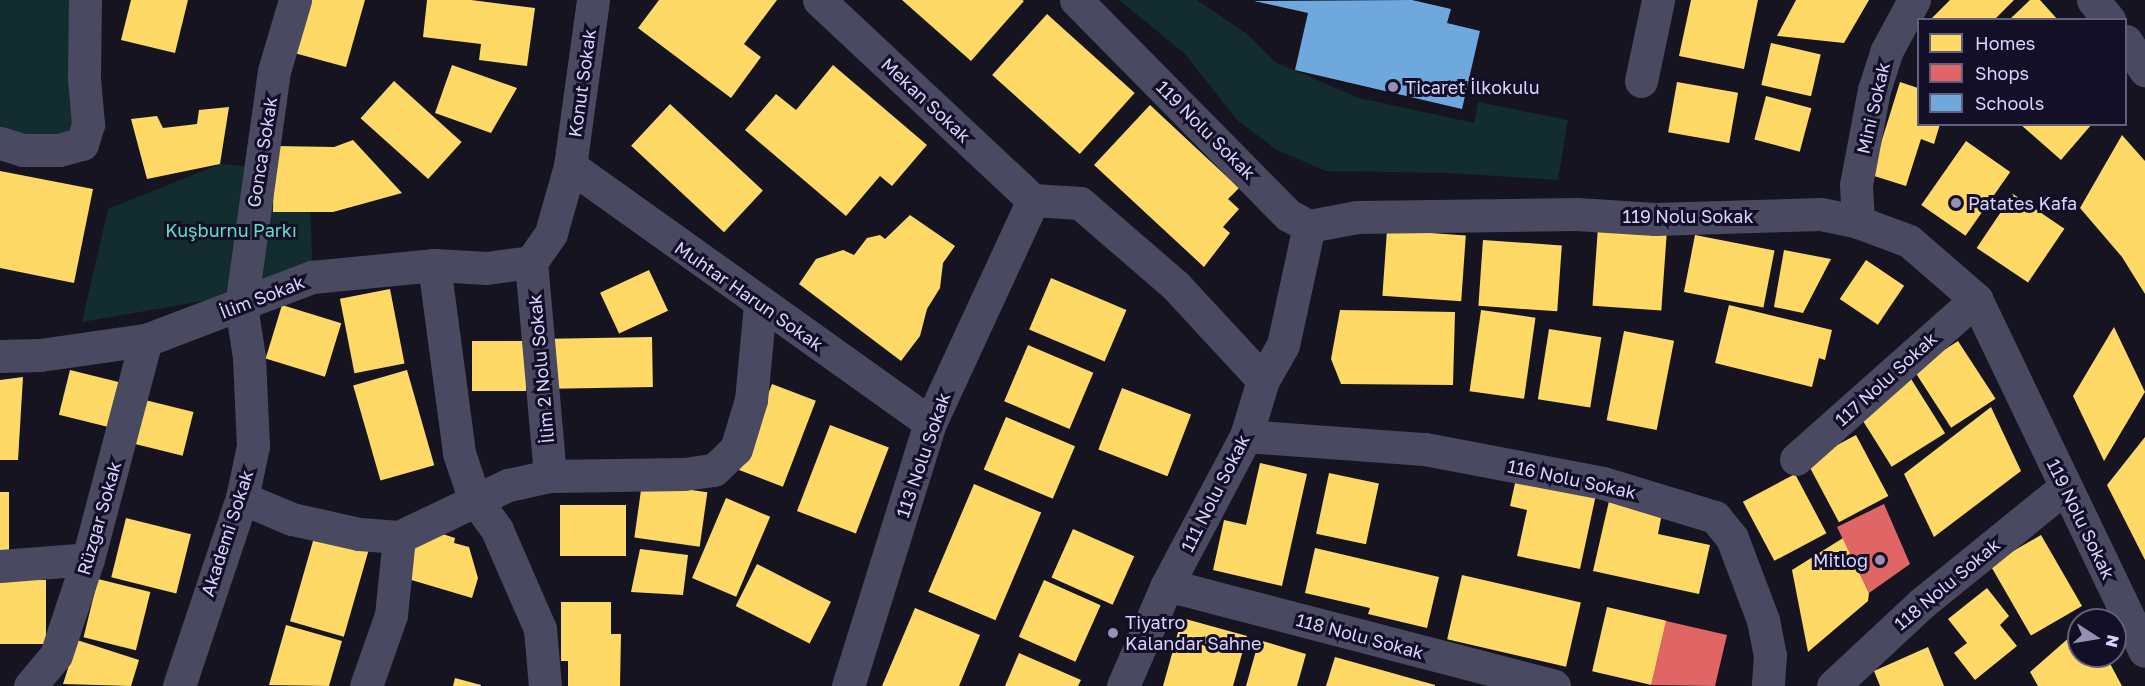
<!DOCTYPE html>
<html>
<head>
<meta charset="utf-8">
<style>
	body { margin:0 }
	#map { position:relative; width:2145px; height:686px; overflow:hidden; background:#161421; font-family:"Golos Text",sans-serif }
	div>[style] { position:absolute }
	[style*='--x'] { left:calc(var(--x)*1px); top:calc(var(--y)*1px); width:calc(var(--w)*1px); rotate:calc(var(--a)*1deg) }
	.green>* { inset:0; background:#132c2d }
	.homes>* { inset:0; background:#ffd966; transform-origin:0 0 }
	.shops>* { inset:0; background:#e06666 }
	.schools>* { inset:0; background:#6fa8dc }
	.minor>* { height:33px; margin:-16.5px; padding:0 16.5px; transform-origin:16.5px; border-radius:16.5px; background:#4a4962 }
	.dots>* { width:16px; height:16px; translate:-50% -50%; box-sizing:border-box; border:3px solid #130f26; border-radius:50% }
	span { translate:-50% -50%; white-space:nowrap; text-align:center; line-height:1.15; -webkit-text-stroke:6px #130f26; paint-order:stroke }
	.street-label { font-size:18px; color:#d9d4ff }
	.poi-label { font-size:18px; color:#d9d4ff }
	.left { translate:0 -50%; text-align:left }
	.right { translate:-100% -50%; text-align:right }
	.park-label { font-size:18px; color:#5fe0c0 }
	.legend { position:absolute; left:1917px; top:18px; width:210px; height:108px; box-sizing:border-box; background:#130f26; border:2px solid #625e7d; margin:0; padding:8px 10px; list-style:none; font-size:18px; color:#d9d4ff }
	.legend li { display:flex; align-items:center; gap:12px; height:30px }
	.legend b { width:30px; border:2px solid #625e7d }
	.north { position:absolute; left:2067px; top:608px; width:60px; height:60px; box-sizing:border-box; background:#130f26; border:2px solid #625e7d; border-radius:50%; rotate:102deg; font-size:16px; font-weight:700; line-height:24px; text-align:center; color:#d9d4ff }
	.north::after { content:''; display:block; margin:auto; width:21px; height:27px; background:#9591b1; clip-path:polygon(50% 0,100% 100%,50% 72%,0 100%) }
</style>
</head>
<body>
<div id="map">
	<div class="green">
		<i style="clip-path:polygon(0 0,79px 0,73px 23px,107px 128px,81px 159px,0 154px)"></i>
		<i style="clip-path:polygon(1119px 0,1197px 0,1247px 34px,1275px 62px,1359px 98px,1474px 123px,1478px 102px,1568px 120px,1558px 180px,1450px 173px,1326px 171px,1277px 150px,1237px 120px,1185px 54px)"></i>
		<i style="clip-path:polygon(220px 164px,309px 171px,313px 282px,82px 322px,108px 209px)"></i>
	</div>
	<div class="homes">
		<i style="clip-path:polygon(131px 0,188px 0,175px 53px,121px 40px)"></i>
		<i style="clip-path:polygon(297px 0,365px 0,346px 67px,283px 50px)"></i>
		<i style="clip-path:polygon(427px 0,471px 0,535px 8px,527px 66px,479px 60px,481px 44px,423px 37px)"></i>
		<i style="clip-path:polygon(659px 0,777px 0,744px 44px,761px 57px,731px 98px,638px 28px)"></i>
		<i style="clip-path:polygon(902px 0,1022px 0,1024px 1px,971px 61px)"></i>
		<i style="clip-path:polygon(1691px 0,1758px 0,1744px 69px,1679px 56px)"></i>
		<i style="clip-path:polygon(1796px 0,1869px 0,1844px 43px,1777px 36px)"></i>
		<i style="clip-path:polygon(1950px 0,2014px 0,1994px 20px,1930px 20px)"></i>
		<i style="clip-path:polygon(2030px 0,2040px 0,2058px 20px,2009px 20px)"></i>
		<i style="left:1047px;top:14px;width:118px;height:82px;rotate:42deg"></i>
		<i style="left:1771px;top:43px;width:51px;height:43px;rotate:13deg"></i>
		<i style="clip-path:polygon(452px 65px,517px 88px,491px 133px,435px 113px)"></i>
		<i style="clip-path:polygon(833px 65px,927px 145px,892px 186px,880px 176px,846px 216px,745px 130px,776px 94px,796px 110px)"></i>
		<i style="left:394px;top:81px;width:91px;height:50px;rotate:42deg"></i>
		<i style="left:1677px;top:82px;width:62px;height:51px;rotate:10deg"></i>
		<i style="clip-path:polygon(1900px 82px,1918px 88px,1918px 124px,1940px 124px,1934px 144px,1921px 139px,1906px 186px,1871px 175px)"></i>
		<i style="left:1766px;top:96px;width:47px;height:45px;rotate:15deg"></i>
		<i style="left:670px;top:104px;width:127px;height:57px;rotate:43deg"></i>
		<i style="clip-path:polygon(1150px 105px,1239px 188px,1228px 199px,1239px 209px,1223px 227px,1230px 233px,1204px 267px,1094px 165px)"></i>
		<i style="clip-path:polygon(229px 107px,220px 164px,147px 179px,131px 119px,157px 116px,163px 128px,197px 124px,199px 110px)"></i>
		<i style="clip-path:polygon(2020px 124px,2092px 124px,2061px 160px)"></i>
		<i style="clip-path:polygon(2122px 135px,2145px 161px,2145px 294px,2122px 257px,2080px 208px)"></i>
		<i style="clip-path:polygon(353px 140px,402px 193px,333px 212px,273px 212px,274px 146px,334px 147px)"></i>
		<i style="left:1966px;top:141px;width:54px;height:78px;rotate:35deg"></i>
		<i style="clip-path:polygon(0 171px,93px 189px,74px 283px,0 268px)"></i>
		<i style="left:2013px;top:194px;width:62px;height:65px;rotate:34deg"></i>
		<i style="clip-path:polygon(910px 215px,955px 246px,943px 263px,940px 288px,927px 309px,920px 336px,901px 361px,799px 284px,816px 259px,843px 250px,854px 255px,867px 238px,880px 235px,885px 239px)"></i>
		<i style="left:1598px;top:227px;width:69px;height:79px;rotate:4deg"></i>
		<i style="left:1387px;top:230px;width:79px;height:66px;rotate:4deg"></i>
		<i style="left:1695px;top:235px;width:81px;height:58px;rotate:11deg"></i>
		<i style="left:1483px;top:240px;width:79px;height:66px;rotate:4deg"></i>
		<i style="clip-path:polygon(1784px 250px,1831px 259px,1803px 313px,1774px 307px)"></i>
		<i style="left:1866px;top:260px;width:46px;height:47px;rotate:34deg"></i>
		<i style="left:649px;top:270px;width:45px;height:54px;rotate:65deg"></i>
		<i style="left:1051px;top:278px;width:82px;height:56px;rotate:23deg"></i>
		<i style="left:390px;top:289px;width:76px;height:51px;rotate:79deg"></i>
		<i style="left:282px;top:305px;width:62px;height:56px;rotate:17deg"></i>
		<i style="clip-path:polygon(1729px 305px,1832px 330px,1825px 360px,1819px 358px,1812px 387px,1715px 363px)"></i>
		<i style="clip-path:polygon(1340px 310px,1455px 312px,1453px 385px,1341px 384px,1331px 359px)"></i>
		<i style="left:1481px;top:310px;width:55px;height:82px;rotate:8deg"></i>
		<i style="clip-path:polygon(2114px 327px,2145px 392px,2104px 461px,2073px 396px)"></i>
		<i style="left:1549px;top:329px;width:53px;height:71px;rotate:9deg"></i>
		<i style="left:1624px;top:331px;width:51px;height:91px;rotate:11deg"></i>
		<i style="left:652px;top:337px;width:50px;height:100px;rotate:89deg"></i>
		<i style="left:472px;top:341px;width:54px;height:50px"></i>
		<i style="left:1958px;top:341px;width:69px;height:53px;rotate:57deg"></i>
		<i style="left:1028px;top:345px;width:71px;height:61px;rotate:23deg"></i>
		<i style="left:70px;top:370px;width:50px;height:46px;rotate:14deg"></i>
		<i style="left:407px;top:370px;width:99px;height:56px;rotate:74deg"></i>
		<i style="left:1908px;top:374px;width:70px;height:63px;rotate:58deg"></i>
		<i style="clip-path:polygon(23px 377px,18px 460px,0 460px,0 380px)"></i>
		<i style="left:772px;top:384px;width:47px;height:92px;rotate:21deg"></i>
		<i style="left:1122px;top:388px;width:74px;height:66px;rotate:21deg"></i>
		<i style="left:145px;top:400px;width:50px;height:45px;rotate:14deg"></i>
		<i style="clip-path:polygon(1991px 407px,2021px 471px,1934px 537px,1904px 474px)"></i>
		<i style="left:1006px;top:417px;width:75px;height:57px;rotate:23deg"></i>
		<i style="left:830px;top:425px;width:63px;height:92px;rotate:21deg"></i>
		<i style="left:1856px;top:435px;width:69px;height:56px;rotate:62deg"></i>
		<i style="clip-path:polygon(2145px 437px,2145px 560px,2107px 485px)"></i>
		<i style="clip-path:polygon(1260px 463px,1307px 474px,1282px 586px,1213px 570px,1224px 520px,1246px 525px)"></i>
		<i style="left:1329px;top:473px;width:51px;height:62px;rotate:12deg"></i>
		<i style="clip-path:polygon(1517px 474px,1597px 490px,1580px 569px,1517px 556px,1527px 510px,1510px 506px)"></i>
		<i style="left:1795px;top:474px;width:67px;height:59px;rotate:62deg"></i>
		<i style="left:642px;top:483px;width:66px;height:55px;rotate:8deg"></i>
		<i style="left:974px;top:484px;width:73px;height:117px;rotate:23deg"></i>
		<i style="left:0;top:492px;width:9px;height:60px"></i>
		<i style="left:726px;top:498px;width:48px;height:87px;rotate:23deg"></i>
		<i style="clip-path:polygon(1609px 501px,1662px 513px,1658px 534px,1710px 545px,1699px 594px,1593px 571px)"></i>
		<i style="left:560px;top:505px;width:66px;height:51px"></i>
		<i style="left:126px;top:518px;width:67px;height:61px;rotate:14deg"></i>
		<i style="left:317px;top:527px;width:56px;height:98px;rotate:16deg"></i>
		<i style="left:1073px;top:529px;width:67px;height:53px;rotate:24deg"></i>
		<i style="clip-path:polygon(433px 531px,455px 538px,454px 543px,469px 547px,478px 578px,472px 598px,398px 576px,411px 532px)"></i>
		<i style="left:2041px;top:535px;width:82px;height:59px;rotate:60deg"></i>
		<i style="clip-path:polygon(1843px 538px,1869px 593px,1868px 601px,1808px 652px,1792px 570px)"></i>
		<i style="clip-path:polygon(1315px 548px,1439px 577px,1427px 628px,1368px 614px,1370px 608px,1305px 593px)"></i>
		<i style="clip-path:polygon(640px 549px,688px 555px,683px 595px,631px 592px)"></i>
		<i style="left:757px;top:564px;width:83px;height:47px;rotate:27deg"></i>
		<i style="left:1462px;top:575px;width:122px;height:66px;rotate:13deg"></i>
		<i style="left:98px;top:579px;width:54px;height:60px;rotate:14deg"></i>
		<i style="left:46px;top:580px;width:64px;height:46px;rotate:90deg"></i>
		<i style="left:1044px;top:580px;width:62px;height:62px;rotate:24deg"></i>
		<i style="clip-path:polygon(1987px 588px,2009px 616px,2000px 625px,2017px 646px,1975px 680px,1954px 653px,1967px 643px,1948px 619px)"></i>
		<i style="clip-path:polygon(561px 602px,611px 602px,611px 634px,621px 634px,620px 686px,568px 686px,568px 661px,561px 661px)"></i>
		<i style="left:1607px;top:607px;width:61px;height:66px;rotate:13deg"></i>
		<i style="clip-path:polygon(915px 608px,980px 635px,959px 686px,882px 686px)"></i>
		<i style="clip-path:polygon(1182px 618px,1247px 636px,1233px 686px,1163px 686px)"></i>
		<i style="clip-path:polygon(286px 625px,342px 641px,329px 686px,269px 685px)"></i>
		<i style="clip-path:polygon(2079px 629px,2079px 656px,2106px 656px,2122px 686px,2038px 686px,2030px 672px)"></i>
		<i style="clip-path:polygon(77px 640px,139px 660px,131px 686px,63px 684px)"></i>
		<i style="clip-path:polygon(1259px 640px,1306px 654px,1297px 686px,1246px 686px)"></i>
		<i style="clip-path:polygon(1928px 647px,1944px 686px,1880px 686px,1874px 671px)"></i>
		<i style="clip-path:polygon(1019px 653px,1081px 680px,1078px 686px,1005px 686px)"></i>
		<i style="clip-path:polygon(1335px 657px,1435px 685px,1435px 686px,1326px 686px)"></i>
		<i style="clip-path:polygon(455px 678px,481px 685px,481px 686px,453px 686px)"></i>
	</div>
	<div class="shops">
		<i style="clip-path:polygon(1884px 504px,1910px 564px,1869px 593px,1837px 527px)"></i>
		<i style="clip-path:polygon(1666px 621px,1727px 635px,1715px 686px,1651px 685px)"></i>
	</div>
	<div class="schools">
		<i style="clip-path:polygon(1412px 0,1451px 9px,1447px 23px,1480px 31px,1462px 109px,1295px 70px,1308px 13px,1254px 1px)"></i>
	</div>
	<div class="minor">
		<i style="--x:819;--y:0;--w:293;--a:43.1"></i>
		<i style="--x:1076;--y:0;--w:302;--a:45.4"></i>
		<i style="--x:1288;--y:215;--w:24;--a:28"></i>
		<i style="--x:1309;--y:226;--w:49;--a:-10.6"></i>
		<i style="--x:1357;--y:217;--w:220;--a:-0.8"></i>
		<i style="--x:1577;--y:214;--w:78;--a:3.7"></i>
		<i style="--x:1655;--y:219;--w:166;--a:-1.7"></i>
		<i style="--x:1821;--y:214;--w:38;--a:12"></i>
		<i style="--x:1858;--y:222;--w:54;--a:20.4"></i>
		<i style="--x:1909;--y:241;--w:89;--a:40.9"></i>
		<i style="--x:1976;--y:299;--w:390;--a:64.4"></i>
		<i style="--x:2093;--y:0;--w:26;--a:51"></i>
		<i style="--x:2126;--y:41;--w:35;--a:57"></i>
		<i style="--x:1641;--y:81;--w:83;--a:-78.1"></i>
		<i style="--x:0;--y:143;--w:24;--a:17"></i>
		<i style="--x:23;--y:150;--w:36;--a:0"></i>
		<i style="--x:59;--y:150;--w:24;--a:-15"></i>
		<i style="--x:82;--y:144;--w:21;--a:-73"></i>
		<i style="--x:88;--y:124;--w:46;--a:-95"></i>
		<i style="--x:84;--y:78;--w:78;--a:-89.3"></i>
		<i style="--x:570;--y:166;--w:442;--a:35.5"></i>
		<i style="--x:1033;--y:200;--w:47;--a:3.7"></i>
		<i style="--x:1080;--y:203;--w:127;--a:40.8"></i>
		<i style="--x:1176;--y:286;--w:128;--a:47.2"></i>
		<i style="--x:1858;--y:222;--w:37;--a:-93"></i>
		<i style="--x:1856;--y:185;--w:97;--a:-79.3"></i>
		<i style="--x:1874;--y:90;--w:40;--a:-72"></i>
		<i style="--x:1886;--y:52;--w:59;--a:-61.7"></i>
		<i style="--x:531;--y:262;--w:215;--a:84.9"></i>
		<i style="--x:434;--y:265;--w:190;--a:82.4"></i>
		<i style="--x:459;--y:453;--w:47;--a:71.6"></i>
		<i style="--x:474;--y:498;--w:39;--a:54"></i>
		<i style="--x:497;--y:530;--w:108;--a:66.5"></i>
		<i style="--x:540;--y:629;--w:57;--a:85"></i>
		<i style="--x:0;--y:356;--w:40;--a:-1.4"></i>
		<i style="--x:40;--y:355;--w:107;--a:-8.1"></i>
		<i style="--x:146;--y:340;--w:178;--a:-20.8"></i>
		<i style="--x:312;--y:277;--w:123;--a:-5.6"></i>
		<i style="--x:434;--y:265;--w:52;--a:3.3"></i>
		<i style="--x:486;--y:268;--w:45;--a:-7.6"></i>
		<i style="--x:531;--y:262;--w:35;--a:-55"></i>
		<i style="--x:551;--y:233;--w:70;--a:-74.2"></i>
		<i style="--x:570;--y:166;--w:168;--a:-82.1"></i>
		<i style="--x:1246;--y:436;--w:179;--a:4.2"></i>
		<i style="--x:1425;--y:449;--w:181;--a:10.8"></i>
		<i style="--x:1603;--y:483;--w:117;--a:16.9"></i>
		<i style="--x:1715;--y:517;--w:27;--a:51"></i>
		<i style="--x:1732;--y:538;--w:88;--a:69.3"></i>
		<i style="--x:1763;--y:620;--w:36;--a:79"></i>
		<i style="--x:1770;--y:655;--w:31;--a:94"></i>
		<i style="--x:1796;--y:459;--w:241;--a:-41.6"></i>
		<i style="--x:242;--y:498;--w:54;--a:22.8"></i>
		<i style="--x:292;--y:519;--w:69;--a:12.6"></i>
		<i style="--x:359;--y:534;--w:40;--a:4.3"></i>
		<i style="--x:0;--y:566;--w:88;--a:-4.5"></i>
		<i style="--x:1167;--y:585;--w:400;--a:14.6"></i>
		<i style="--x:30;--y:686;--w:40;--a:-50"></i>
		<i style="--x:56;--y:655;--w:101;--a:-71.6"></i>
		<i style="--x:88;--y:559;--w:227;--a:-75.2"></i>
		<i style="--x:179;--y:686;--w:198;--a:-71.5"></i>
		<i style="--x:242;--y:498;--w:53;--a:-78.1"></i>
		<i style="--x:253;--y:446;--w:89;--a:-92.6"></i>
		<i style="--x:249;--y:357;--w:52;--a:-98.9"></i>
		<i style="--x:241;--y:306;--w:237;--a:-82"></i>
		<i style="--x:274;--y:71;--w:74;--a:-73.5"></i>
		<i style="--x:366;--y:686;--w:75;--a:-70.6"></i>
		<i style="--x:391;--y:615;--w:78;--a:-84.1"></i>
		<i style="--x:399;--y:537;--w:121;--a:-25.5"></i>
		<i style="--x:508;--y:485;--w:43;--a:-12.1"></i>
		<i style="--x:550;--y:476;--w:134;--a:-0.9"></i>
		<i style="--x:684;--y:474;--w:30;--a:-8"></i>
		<i style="--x:714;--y:470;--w:30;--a:-44"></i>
		<i style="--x:736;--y:449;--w:51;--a:-73"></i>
		<i style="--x:751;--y:400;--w:95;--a:-84.6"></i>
		<i style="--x:848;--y:686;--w:275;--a:-72.7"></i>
		<i style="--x:930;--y:423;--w:246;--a:-65.2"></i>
		<i style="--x:1123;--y:686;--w:110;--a:-66.5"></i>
		<i style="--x:1167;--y:585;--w:169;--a:-62.1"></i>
		<i style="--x:1246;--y:436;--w:59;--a:-73.1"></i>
		<i style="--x:1263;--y:380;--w:40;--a:-60.3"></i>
		<i style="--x:1283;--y:345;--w:122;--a:-77.7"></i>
		<i style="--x:1833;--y:686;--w:122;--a:-43"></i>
		<i style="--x:1922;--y:603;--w:184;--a:-39"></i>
	</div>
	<div class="dots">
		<i style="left:1393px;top:87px;background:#9591b1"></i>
		<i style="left:1956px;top:203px;background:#9591b1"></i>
		<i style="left:1880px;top:560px;background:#9591b1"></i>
		<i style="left:1113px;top:633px;background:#9591b1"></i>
	</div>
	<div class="street-label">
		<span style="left:582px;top:83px;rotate:-82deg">Konut Sokak</span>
		<span style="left:926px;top:100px;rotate:43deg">Mekan Sokak</span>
		<span style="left:1873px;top:108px;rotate:-77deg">Mini Sokak</span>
		<span style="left:1206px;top:130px;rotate:45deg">119 Nolu Sokak</span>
		<span style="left:262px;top:152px;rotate:-81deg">Gonca Sokak</span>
		<span style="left:1688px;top:216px">119 Nolu Sokak</span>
		<span style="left:749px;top:296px;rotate:35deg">Muhtar Harun Sokak</span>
		<span style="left:262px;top:297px;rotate:-21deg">İlim Sokak</span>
		<span style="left:541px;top:369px;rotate:-95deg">İlim 2 Nolu Sokak</span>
		<span style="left:1886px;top:379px;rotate:-42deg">117 Nolu Sokak</span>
		<span style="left:923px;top:455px;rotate:-71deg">113 Nolu Sokak</span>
		<span style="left:1572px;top:479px;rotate:12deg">116 Nolu Sokak</span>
		<span style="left:1215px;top:493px;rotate:-63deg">111 Nolu Sokak</span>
		<span style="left:99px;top:518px;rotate:-74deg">Rüzgar Sokak</span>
		<span style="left:2081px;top:519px;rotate:64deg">119 Nolu Sokak</span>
		<span style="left:227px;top:533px;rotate:-72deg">Akademi Sokak</span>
		<span style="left:1947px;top:584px;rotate:-40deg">118 Nolu Sokak</span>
		<span style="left:1360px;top:636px;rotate:15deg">118 Nolu Sokak</span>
	</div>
	<div class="poi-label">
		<span class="left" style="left:1405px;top:87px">Ticaret İlkokulu</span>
		<span class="left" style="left:1968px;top:203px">Patates Kafa</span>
		<span class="right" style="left:1868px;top:560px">Mitlog</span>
		<span class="left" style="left:1125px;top:633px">Tiyatro<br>Kalandar Sahne</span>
	</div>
	<div class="park-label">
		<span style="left:231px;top:230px">Kuşburnu Parkı</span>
	</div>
	<ul class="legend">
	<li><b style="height:16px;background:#ffd966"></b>Homes</li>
	<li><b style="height:16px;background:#e06666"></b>Shops</li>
	<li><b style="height:16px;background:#6fa8dc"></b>Schools</li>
	</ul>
	<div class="north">N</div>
</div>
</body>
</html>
